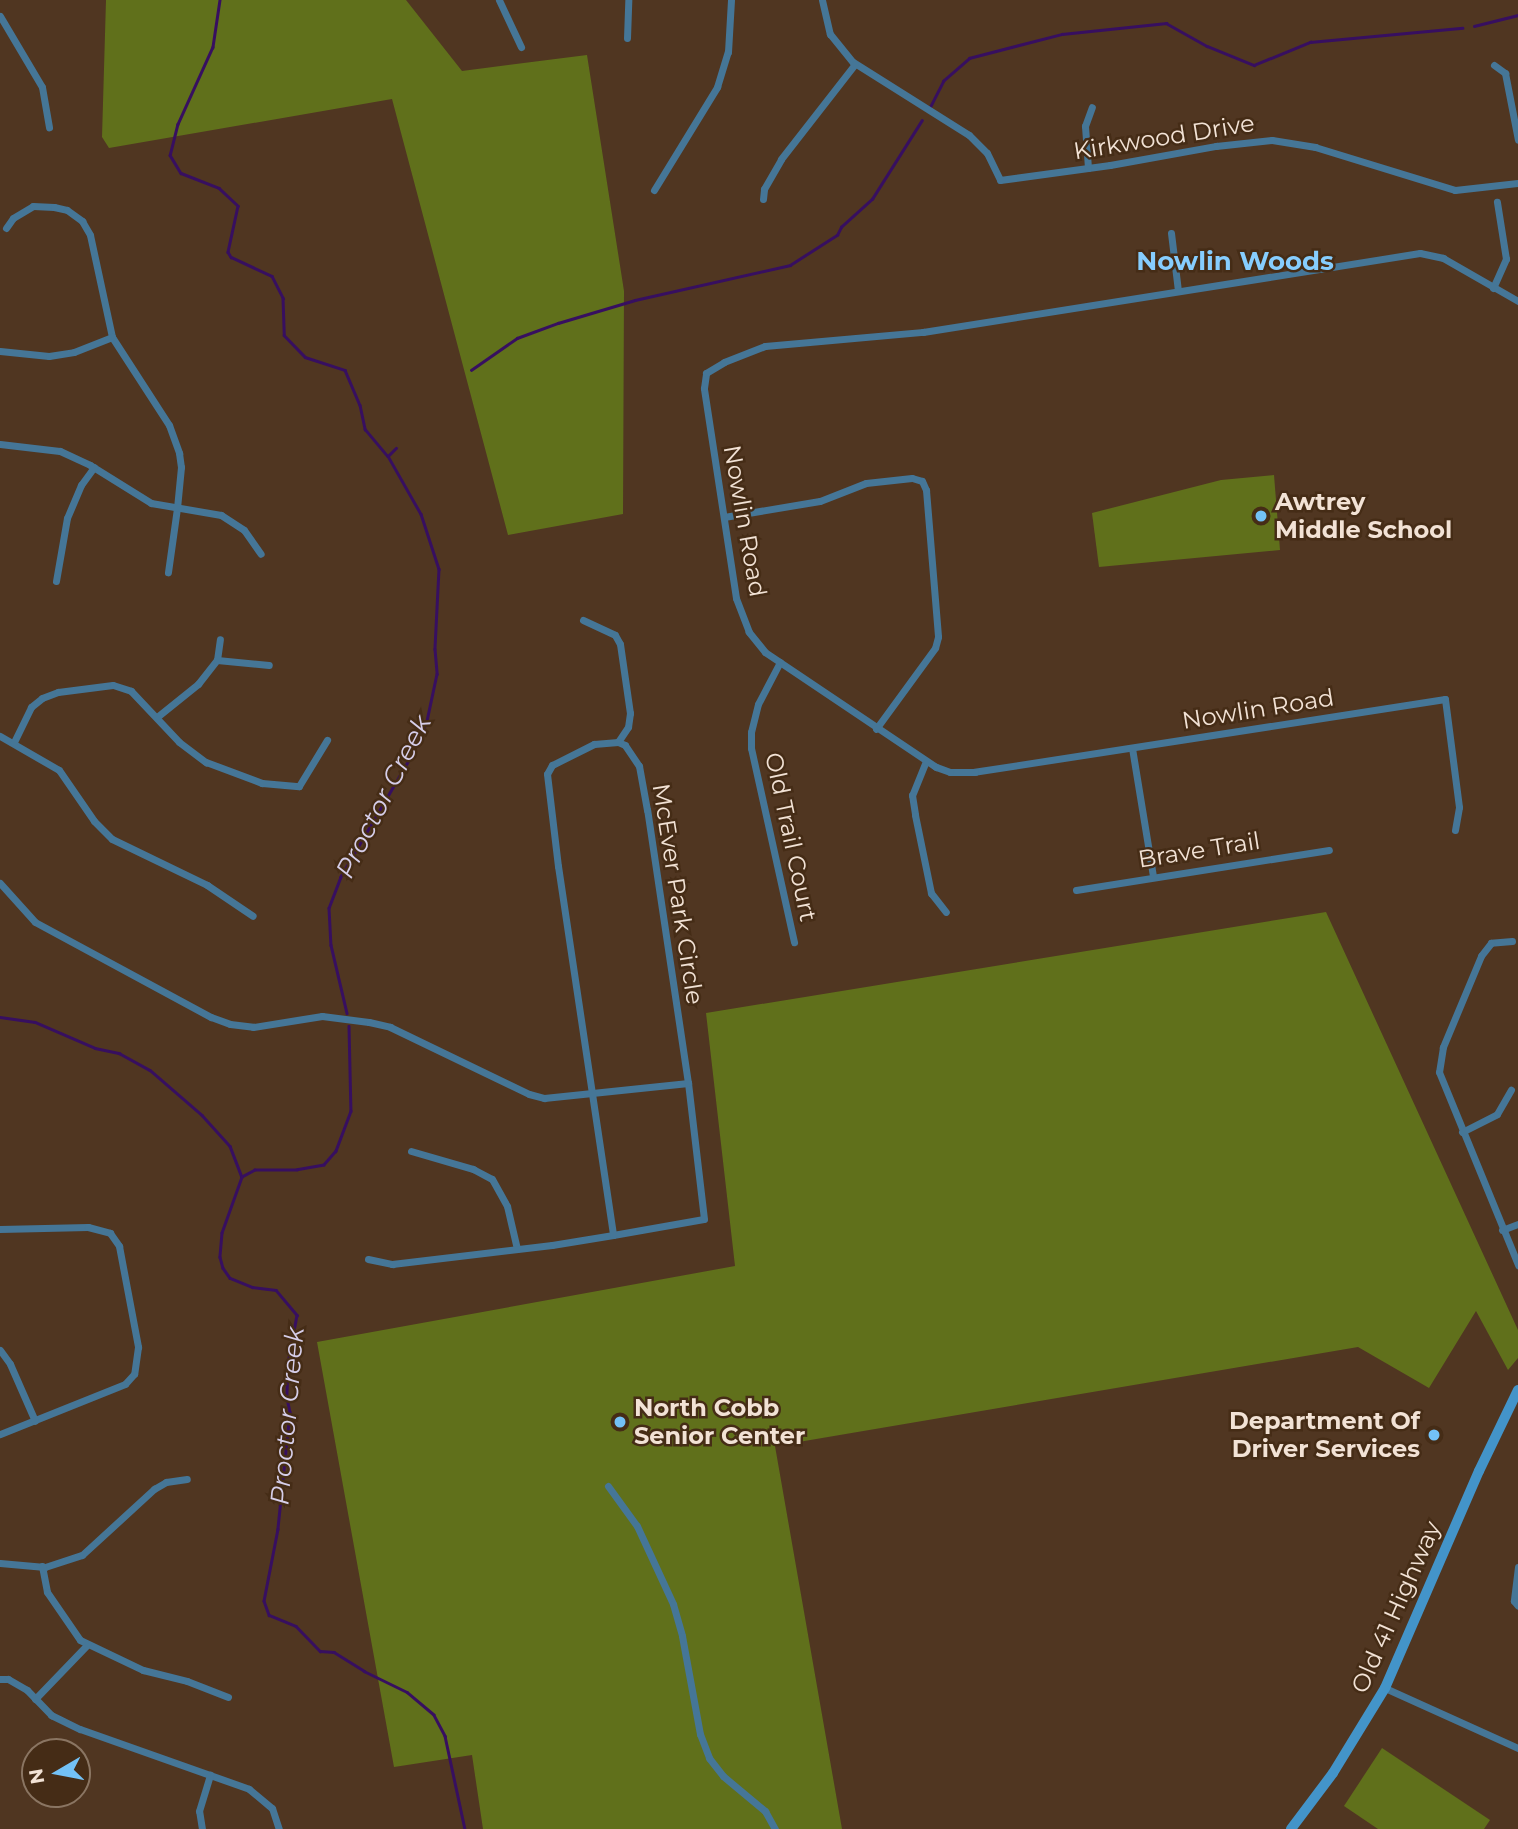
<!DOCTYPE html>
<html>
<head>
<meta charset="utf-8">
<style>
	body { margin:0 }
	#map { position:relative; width:1518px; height:1829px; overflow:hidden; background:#503621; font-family:Montserrat,sans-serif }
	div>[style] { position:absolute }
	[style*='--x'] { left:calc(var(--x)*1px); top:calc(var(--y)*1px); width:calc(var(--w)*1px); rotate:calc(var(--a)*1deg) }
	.green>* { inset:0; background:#60701b }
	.stream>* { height:2.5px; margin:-1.25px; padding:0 1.25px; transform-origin:1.25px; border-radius:1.25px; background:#370f60 }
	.street>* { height:7px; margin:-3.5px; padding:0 3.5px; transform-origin:3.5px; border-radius:3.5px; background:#457697 }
	.secondary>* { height:10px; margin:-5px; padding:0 5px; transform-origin:5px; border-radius:5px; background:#4394c9 }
	.dots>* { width:19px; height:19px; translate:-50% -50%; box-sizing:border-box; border:4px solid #452c16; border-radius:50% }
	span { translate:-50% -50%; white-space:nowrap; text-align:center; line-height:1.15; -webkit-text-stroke:5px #452c16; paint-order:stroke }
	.street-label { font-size:24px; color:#f2e2d5 }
	.poi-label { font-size:24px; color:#f2e2d5; font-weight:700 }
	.left { translate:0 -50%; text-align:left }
	.right { translate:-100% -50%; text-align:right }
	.neighbourhood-label { font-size:26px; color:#86cdfe; font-weight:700 }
	.water-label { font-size:26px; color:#d6cee9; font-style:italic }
	.north { position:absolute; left:21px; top:1738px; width:70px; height:70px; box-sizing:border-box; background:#452c16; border:2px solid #8a7562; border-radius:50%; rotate:260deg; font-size:19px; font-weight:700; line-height:28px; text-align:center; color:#f2e2d5 }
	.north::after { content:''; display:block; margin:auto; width:24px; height:32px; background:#73c1f6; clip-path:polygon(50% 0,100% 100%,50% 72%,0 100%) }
</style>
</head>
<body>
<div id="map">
	<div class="green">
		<i style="clip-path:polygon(106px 0,406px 0,462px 71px,587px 55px,624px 291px,623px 514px,508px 535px,392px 99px,109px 148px,102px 137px)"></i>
		<i style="clip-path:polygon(1274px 475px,1280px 550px,1099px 567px,1092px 513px,1221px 480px)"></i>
		<i style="clip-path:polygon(1326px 912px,1518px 1330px,1518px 1358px,1508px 1370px,1476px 1311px,1429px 1388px,1358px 1347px,775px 1446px,842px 1829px,483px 1829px,472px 1755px,394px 1767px,317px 1342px,735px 1266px,706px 1013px)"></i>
		<i style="clip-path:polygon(1382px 1748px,1490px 1820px,1484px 1829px,1378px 1829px,1344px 1806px)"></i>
	</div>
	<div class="stream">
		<i style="--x:220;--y:0;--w:48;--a:98.5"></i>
		<i style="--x:213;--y:47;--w:85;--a:114.4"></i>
		<i style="--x:178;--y:124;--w:32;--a:104"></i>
		<i style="--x:170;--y:155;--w:21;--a:59"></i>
		<i style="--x:181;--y:173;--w:41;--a:21.5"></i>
		<i style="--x:219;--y:188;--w:26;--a:43"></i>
		<i style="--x:238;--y:206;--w:47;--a:102.3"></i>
		<i style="--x:228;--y:252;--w:6;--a:59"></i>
		<i style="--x:231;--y:257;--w:45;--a:24.9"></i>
		<i style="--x:272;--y:276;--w:25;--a:63"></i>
		<i style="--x:283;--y:298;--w:37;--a:88"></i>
		<i style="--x:284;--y:335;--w:30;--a:46"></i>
		<i style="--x:305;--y:357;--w:42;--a:18"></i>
		<i style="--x:345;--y:370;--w:38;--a:67"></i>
		<i style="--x:360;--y:405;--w:25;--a:78"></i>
		<i style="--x:365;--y:429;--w:35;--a:50"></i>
		<i style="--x:388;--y:456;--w:67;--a:60.4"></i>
		<i style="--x:421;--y:514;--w:58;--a:71.9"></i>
		<i style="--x:439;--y:569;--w:80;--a:92.9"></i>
		<i style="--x:435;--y:649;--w:25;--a:85"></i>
		<i style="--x:437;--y:674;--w:48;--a:102"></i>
		<i style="--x:427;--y:721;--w:39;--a:114"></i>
		<i style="--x:411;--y:757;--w:139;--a:120.3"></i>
		<i style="--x:341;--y:877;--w:33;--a:111"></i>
		<i style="--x:329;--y:908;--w:37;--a:87"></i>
		<i style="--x:331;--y:945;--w:70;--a:76.8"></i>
		<i style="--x:1474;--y:26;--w:45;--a:-14"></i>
		<i style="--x:930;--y:107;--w:29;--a:-63"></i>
		<i style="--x:943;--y:81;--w:35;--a:-41"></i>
		<i style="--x:969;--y:58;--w:96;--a:-14.5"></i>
		<i style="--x:1062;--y:34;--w:105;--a:-6"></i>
		<i style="--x:1166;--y:23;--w:47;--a:29.3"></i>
		<i style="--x:1207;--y:46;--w:51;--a:22"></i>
		<i style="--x:1254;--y:65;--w:61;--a:-22.3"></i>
		<i style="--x:1310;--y:42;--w:153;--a:-5.3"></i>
		<i style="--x:471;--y:370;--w:56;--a:-34.8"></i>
		<i style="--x:517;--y:338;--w:44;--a:-20.1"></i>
		<i style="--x:558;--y:323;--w:80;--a:-16.6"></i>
		<i style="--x:635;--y:300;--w:159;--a:-12.7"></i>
		<i style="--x:790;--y:265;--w:56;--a:-32.6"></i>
		<i style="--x:837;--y:235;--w:9;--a:-63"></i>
		<i style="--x:841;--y:227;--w:42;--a:-42.1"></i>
		<i style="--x:872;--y:199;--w:93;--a:-57.7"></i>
		<i style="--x:388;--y:456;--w:11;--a:-45"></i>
		<i style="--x:0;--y:1017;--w:35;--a:8"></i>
		<i style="--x:35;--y:1022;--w:65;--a:23.4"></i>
		<i style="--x:95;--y:1048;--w:25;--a:12"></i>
		<i style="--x:119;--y:1053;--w:35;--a:29"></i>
		<i style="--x:150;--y:1070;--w:69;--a:40.9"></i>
		<i style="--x:202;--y:1115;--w:42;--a:47.9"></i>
		<i style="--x:230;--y:1146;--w:33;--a:69"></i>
		<i style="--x:349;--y:1026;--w:85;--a:88.7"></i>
		<i style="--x:351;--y:1111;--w:43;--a:110.6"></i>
		<i style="--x:336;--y:1151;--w:18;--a:131"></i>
		<i style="--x:324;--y:1165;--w:27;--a:170"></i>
		<i style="--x:297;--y:1170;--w:42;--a:180"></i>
		<i style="--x:255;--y:1170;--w:15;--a:152"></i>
		<i style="--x:242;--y:1177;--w:59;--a:109.7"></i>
		<i style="--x:222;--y:1233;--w:24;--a:95"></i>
		<i style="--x:220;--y:1257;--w:11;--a:75"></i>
		<i style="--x:223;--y:1268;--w:12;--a:55"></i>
		<i style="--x:230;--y:1278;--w:24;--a:22"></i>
		<i style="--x:252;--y:1287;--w:24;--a:7"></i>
		<i style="--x:276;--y:1290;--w:33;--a:50"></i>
		<i style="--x:297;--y:1315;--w:50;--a:100.4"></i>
		<i style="--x:288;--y:1364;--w:34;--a:92"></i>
		<i style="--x:287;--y:1398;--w:14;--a:78"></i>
		<i style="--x:290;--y:1412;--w:118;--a:95.9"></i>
		<i style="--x:278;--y:1529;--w:73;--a:101"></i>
		<i style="--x:264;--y:1601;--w:15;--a:70"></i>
		<i style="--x:269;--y:1615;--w:29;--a:22"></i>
		<i style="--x:296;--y:1626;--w:35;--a:46"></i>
		<i style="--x:320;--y:1651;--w:14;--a:4"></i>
		<i style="--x:334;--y:1652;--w:36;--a:32"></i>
		<i style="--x:364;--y:1671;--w:48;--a:26"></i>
		<i style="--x:407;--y:1692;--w:35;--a:40"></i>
		<i style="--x:434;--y:1715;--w:24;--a:62"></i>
		<i style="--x:445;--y:1736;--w:95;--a:77.9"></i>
	</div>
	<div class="street">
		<i style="--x:499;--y:0;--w:52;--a:64.9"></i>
		<i style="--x:822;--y:0;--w:35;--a:77"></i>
		<i style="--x:830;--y:34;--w:36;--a:51"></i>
		<i style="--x:853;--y:62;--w:137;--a:32.2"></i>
		<i style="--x:969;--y:135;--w:25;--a:45"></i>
		<i style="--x:987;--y:153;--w:30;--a:64"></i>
		<i style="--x:1000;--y:180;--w:111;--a:-7.8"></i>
		<i style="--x:1110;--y:165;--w:108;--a:-10.2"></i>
		<i style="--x:1216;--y:146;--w:56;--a:-6.1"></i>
		<i style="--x:1272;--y:140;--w:44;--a:9.2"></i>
		<i style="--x:1315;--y:147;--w:146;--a:17.1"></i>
		<i style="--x:1455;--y:190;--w:63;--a:-6.3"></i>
		<i style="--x:0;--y:16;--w:82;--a:59.4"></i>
		<i style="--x:42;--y:87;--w:41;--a:80.1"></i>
		<i style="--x:627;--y:38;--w:38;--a:-88"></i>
		<i style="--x:1494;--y:65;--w:14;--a:36"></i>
		<i style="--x:1505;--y:73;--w:68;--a:79"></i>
		<i style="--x:1088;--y:168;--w:42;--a:-94.1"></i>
		<i style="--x:1085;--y:126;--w:20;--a:-70"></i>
		<i style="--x:654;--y:190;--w:121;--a:-58.5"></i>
		<i style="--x:717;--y:87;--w:37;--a:-73"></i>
		<i style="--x:728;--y:52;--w:52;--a:-86.7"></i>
		<i style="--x:763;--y:199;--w:10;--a:-84"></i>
		<i style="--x:764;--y:189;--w:34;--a:-60"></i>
		<i style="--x:781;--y:159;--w:120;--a:-52.1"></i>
		<i style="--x:6;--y:228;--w:12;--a:-55"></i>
		<i style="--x:13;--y:218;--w:23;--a:-31"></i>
		<i style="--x:33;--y:206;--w:21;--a:3"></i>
		<i style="--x:54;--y:207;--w:13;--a:13"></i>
		<i style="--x:67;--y:210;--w:19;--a:36"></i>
		<i style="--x:82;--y:221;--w:16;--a:60"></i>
		<i style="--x:90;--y:235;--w:104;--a:77.8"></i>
		<i style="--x:112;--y:337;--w:105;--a:57.1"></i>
		<i style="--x:169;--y:425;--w:30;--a:70"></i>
		<i style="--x:179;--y:453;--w:14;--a:82"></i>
		<i style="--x:181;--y:467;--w:41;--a:95.6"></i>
		<i style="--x:177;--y:508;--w:65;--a:98"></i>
		<i style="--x:1171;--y:233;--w:58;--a:83.1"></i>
		<i style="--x:1493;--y:288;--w:32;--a:-66"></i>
		<i style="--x:1506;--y:259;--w:58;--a:-99"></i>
		<i style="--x:0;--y:351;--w:49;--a:5.8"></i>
		<i style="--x:49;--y:356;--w:25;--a:-9"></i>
		<i style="--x:74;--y:352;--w:41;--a:-21.5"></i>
		<i style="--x:0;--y:444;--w:60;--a:6.7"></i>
		<i style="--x:60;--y:451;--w:33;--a:25"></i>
		<i style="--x:90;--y:465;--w:72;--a:31.9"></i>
		<i style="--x:151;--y:503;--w:71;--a:9.7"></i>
		<i style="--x:221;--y:515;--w:27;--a:33"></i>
		<i style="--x:244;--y:530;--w:29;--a:55"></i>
		<i style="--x:724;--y:517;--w:97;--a:-9.5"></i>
		<i style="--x:820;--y:501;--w:49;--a:-21.4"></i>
		<i style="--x:866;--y:483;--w:46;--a:-6.2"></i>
		<i style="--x:912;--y:478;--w:10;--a:17"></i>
		<i style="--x:922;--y:481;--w:10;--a:66"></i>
		<i style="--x:926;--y:490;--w:147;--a:85.3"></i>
		<i style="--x:938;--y:637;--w:11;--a:105"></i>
		<i style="--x:935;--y:648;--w:100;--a:126.1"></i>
		<i style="--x:56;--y:581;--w:64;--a:-80.1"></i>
		<i style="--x:67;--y:518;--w:36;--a:-67"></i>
		<i style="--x:81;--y:485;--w:22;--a:-54"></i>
		<i style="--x:583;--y:620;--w:35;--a:25"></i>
		<i style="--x:615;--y:635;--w:10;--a:61"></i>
		<i style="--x:620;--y:644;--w:70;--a:81.8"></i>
		<i style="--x:630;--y:713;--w:14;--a:98"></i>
		<i style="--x:628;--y:727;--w:18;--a:124"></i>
		<i style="--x:217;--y:660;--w:52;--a:5.5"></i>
		<i style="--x:780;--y:662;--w:47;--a:117.6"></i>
		<i style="--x:758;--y:704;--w:29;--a:104"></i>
		<i style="--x:751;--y:732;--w:16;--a:90"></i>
		<i style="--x:751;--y:748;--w:199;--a:77.5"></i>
		<i style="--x:157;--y:717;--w:53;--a:-38.8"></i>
		<i style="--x:198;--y:684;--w:31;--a:-52"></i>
		<i style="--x:217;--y:660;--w:21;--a:-82"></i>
		<i style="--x:0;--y:736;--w:68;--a:30"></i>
		<i style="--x:59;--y:770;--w:62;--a:55.5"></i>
		<i style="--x:94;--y:821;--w:25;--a:45"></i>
		<i style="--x:112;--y:839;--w:106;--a:25.8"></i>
		<i style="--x:207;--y:885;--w:55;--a:34"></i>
		<i style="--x:14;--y:742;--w:39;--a:-64"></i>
		<i style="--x:31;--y:707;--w:14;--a:-39"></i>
		<i style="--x:42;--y:698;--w:17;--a:-21"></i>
		<i style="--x:58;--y:692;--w:55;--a:-7.3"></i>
		<i style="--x:113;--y:685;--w:19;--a:18"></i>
		<i style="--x:131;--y:691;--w:70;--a:46.7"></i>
		<i style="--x:179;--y:742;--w:34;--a:37"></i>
		<i style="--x:206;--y:762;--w:60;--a:20.6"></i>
		<i style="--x:262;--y:783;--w:37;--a:5"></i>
		<i style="--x:299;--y:786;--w:54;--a:-58.7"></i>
		<i style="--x:1132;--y:748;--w:130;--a:80.7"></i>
		<i style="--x:926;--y:761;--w:37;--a:112"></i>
		<i style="--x:912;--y:795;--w:20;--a:81"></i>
		<i style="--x:915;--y:815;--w:80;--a:78.4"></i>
		<i style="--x:931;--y:893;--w:24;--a:52"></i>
		<i style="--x:1455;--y:830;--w:23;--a:-80"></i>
		<i style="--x:1459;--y:807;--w:109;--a:-97.4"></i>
		<i style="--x:1445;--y:699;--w:476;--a:171.2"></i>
		<i style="--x:975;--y:772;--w:25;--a:180"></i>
		<i style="--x:950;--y:772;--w:15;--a:-160"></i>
		<i style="--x:936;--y:767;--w:206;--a:-146.1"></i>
		<i style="--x:765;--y:652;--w:26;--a:-129"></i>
		<i style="--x:749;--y:632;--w:36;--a:-111"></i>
		<i style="--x:736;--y:598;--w:212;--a:-98.7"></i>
		<i style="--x:704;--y:388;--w:15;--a:-82"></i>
		<i style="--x:706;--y:373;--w:21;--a:-31"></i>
		<i style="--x:724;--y:362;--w:44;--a:-21.3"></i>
		<i style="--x:765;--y:346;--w:159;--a:-5.1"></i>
		<i style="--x:923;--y:332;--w:503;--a:-9.03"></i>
		<i style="--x:1420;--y:253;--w:24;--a:12"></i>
		<i style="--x:1443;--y:258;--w:86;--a:29.8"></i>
		<i style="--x:0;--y:883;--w:52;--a:48.1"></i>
		<i style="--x:35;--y:922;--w:200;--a:28.4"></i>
		<i style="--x:211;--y:1017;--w:20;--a:20"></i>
		<i style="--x:230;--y:1024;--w:23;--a:7"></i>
		<i style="--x:253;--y:1027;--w:70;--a:-9.1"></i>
		<i style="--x:322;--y:1016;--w:47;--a:7.3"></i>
		<i style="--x:369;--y:1022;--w:22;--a:13"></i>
		<i style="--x:390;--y:1027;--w:154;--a:25.7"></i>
		<i style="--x:529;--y:1094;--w:16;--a:15"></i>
		<i style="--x:544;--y:1098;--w:145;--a:-5.9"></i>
		<i style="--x:1076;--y:890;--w:256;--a:-9"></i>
		<i style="--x:1512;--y:941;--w:21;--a:175"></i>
		<i style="--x:1491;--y:943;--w:16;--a:128"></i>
		<i style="--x:1481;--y:956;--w:99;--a:112.7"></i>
		<i style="--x:1443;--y:1047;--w:25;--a:99"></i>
		<i style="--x:1439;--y:1072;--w:209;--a:67.7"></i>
		<i style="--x:1462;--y:1132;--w:39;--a:-27"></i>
		<i style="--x:1497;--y:1114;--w:28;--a:-60"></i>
		<i style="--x:411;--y:1151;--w:65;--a:16.2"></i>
		<i style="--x:473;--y:1169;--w:21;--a:28"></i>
		<i style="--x:492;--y:1179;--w:31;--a:61"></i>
		<i style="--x:507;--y:1206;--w:44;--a:76.9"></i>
		<i style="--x:0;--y:1229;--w:88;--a:-1.3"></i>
		<i style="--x:88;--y:1227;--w:23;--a:15"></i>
		<i style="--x:110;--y:1233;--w:16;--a:55"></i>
		<i style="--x:119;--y:1246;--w:103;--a:79.3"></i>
		<i style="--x:138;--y:1347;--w:27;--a:98"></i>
		<i style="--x:134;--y:1374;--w:13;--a:132"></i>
		<i style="--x:125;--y:1384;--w:135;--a:158.2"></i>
		<i style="--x:1502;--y:1230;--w:17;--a:-21"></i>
		<i style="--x:368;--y:1259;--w:25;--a:12"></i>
		<i style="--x:392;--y:1264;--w:161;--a:-6.8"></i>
		<i style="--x:552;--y:1245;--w:62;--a:-9.3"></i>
		<i style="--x:613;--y:1235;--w:92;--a:-10"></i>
		<i style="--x:704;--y:1219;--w:137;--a:-96.7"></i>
		<i style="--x:688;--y:1083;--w:276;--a:-98.5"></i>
		<i style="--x:647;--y:810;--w:45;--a:-100.3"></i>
		<i style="--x:639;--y:766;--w:25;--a:-124"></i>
		<i style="--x:625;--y:745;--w:8;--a:-157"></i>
		<i style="--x:618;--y:742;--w:24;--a:175"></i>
		<i style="--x:594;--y:744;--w:47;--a:153.4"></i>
		<i style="--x:552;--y:765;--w:10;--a:119"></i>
		<i style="--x:547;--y:774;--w:93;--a:83.2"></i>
		<i style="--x:558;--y:866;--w:373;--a:81.5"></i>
		<i style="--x:0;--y:1350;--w:17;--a:54"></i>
		<i style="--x:10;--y:1364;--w:62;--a:66.3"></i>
		<i style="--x:608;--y:1486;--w:49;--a:54.1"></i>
		<i style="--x:637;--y:1526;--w:86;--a:65.2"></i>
		<i style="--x:673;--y:1604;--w:33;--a:74"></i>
		<i style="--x:682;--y:1636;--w:100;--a:79.6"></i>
		<i style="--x:700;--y:1734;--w:26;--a:69"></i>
		<i style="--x:709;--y:1758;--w:23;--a:52"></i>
		<i style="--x:723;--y:1776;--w:55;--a:39.8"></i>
		<i style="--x:765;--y:1811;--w:21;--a:61"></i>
		<i style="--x:0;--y:1563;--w:45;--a:5.1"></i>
		<i style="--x:45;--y:1567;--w:39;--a:-18"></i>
		<i style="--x:82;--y:1555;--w:98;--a:-42.5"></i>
		<i style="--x:154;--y:1489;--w:14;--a:-30"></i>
		<i style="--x:166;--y:1482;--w:21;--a:-8"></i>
		<i style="--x:42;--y:1566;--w:26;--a:79"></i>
		<i style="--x:47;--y:1592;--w:58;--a:55.5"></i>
		<i style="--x:80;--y:1640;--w:70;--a:25.5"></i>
		<i style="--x:143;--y:1670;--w:45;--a:14"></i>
		<i style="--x:187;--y:1681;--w:44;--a:21.3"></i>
		<i style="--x:1518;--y:1567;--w:34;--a:97"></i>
		<i style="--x:1514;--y:1601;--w:6;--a:51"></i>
		<i style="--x:0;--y:1679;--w:8;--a:0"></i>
		<i style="--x:8;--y:1679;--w:22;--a:30"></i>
		<i style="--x:27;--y:1690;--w:35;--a:46"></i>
		<i style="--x:51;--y:1715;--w:32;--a:26"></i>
		<i style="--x:80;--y:1729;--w:179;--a:19.5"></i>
		<i style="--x:249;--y:1789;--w:30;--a:40"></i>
		<i style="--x:272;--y:1808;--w:22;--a:72"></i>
		<i style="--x:1385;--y:1688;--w:146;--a:24.3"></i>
		<i style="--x:35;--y:1699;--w:76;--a:-46.1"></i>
		<i style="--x:202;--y:1829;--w:18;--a:-99"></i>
		<i style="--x:199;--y:1811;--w:38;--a:-73"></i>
	</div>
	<div class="secondary">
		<i style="--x:1291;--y:1829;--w:70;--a:-53.1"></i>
		<i style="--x:1333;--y:1773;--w:100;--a:-58.5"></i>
		<i style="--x:1385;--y:1688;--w:236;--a:-66.6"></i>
		<i style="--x:1479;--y:1471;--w:90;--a:-64.3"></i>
	</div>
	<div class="dots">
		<i style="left:1261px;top:516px;background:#73c1f6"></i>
		<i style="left:620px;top:1422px;background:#73c1f6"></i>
		<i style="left:1434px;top:1435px;background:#73c1f6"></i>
	</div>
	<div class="street-label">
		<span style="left:1164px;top:137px;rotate:-9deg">Kirkwood Drive</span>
		<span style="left:745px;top:521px;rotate:80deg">Nowlin Road</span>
		<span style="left:1258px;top:709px;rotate:-9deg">Nowlin Road</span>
		<span style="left:791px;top:837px;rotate:78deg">Old Trail Court</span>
		<span style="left:1199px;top:850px;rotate:-9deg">Brave Trail</span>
		<span style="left:678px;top:894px;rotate:81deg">McEver Park Circle</span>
		<span style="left:1396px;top:1607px;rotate:-66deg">Old 41 Highway</span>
	</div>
	<div class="poi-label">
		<span class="left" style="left:1275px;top:516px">Awtrey<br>Middle School</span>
		<span class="left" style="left:634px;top:1422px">North Cobb<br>Senior Center</span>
		<span class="right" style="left:1420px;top:1435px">Department Of<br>Driver Services</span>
	</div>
	<div class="neighbourhood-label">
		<span style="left:1235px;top:262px">Nowlin Woods</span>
	</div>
	<div class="water-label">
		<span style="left:384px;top:797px;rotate:-63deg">Proctor Creek</span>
		<span style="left:288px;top:1416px;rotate:-85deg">Proctor Creek</span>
	</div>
	<div class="north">N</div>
</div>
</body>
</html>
